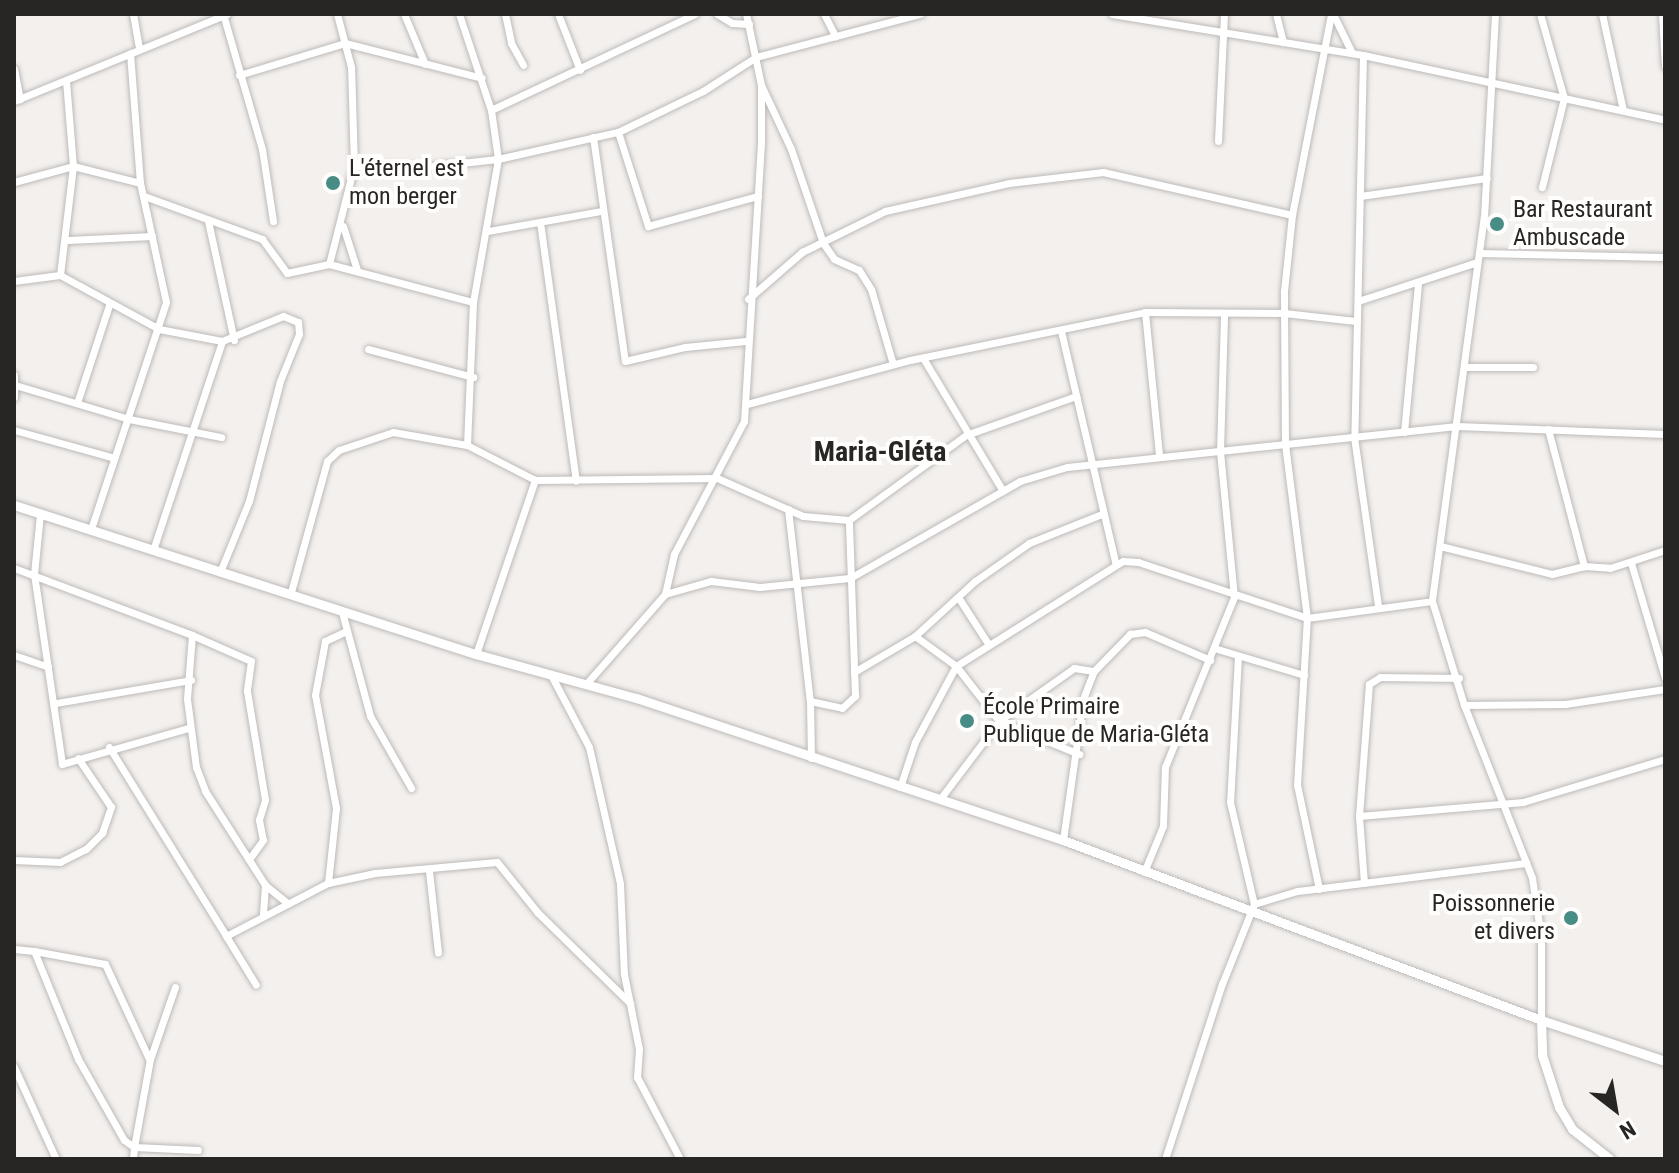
<!DOCTYPE html>
<html>
<head>
<meta charset="utf-8">
<style>
	body { margin:0 }
	#map { position:relative; width:1679px; height:1173px; overflow:hidden; background:#f3f0ee; font-family:"Roboto Condensed",sans-serif }
	div>[style] { position:absolute }
	[style*='--x'] { left:calc(var(--x)*1px); top:calc(var(--y)*1px); width:calc(var(--w)*1px); rotate:calc(var(--a)*1deg) }
	.roads { filter:drop-shadow(0 0 2px #bdbab8) drop-shadow(0 0 2px #bdbab8) }
	.minor>* { height:7px; margin:-3.5px; padding:0 3.5px; transform-origin:3.5px; border-radius:3.5px; background:#fff }
	.tertiary>* { height:9px; margin:-4.5px; padding:0 4.5px; transform-origin:4.5px; border-radius:4.5px; background:#fff }
	.dots>* { width:22px; height:22px; translate:-50% -50%; box-sizing:border-box; border:4px solid #fffefd; border-radius:50% }
	span { translate:-50% -50%; white-space:nowrap; text-align:center; line-height:1.15; -webkit-text-stroke:8px #fffefd; paint-order:stroke }
	.poi-label { font-size:24px; color:#272625 }
	.left { translate:0 -50%; text-align:left }
	.right { translate:-100% -50%; text-align:right }
	.quarter-label { font-size:28px; color:#272625; font-weight:700 }
	.frame { position:absolute; inset:0; border:16px solid #272625; pointer-events:none }
	.north { position:absolute; left:1575px; top:1069px; width:80px; height:80px; -webkit-text-stroke:6px #fffefd; paint-order:stroke; rotate:149deg; font-size:22px; font-weight:700; line-height:32px; text-align:center; color:#272625 }
	.north::after { content:''; display:block; margin:auto; width:28px; height:36px; background:#272625; clip-path:polygon(50% 0,100% 100%,50% 72%,0 100%) }
</style>
</head>
<body>
<div id="map">
	<div class="roads">
		<div class="minor">
			<i style="--x:133;--y:14;--w:36;--a:80"></i>
			<i style="--x:223;--y:14;--w:141;--a:73.9"></i>
			<i style="--x:262;--y:149;--w:73;--a:81.3"></i>
			<i style="--x:404;--y:14;--w:54;--a:67.2"></i>
			<i style="--x:459;--y:14;--w:101;--a:71.6"></i>
			<i style="--x:491;--y:110;--w:49;--a:81.9"></i>
			<i style="--x:498;--y:159;--w:145;--a:99.9"></i>
			<i style="--x:473;--y:302;--w:143;--a:92.4"></i>
			<i style="--x:505;--y:14;--w:30;--a:78"></i>
			<i style="--x:511;--y:43;--w:25;--a:61"></i>
			<i style="--x:558;--y:14;--w:60;--a:68.6"></i>
			<i style="--x:717;--y:14;--w:17;--a:31"></i>
			<i style="--x:732;--y:23;--w:17;--a:3"></i>
			<i style="--x:824;--y:14;--w:25;--a:63"></i>
			<i style="--x:1112;--y:14;--w:254;--a:9.3"></i>
			<i style="--x:1363;--y:55;--w:309;--a:12.1"></i>
			<i style="--x:1276;--y:14;--w:29;--a:76"></i>
			<i style="--x:1333;--y:14;--w:43;--a:64"></i>
			<i style="--x:1495;--y:14;--w:201;--a:93.1"></i>
			<i style="--x:1484;--y:215;--w:389;--a:97.7"></i>
			<i style="--x:1432;--y:601;--w:109;--a:72.9"></i>
			<i style="--x:1464;--y:705;--w:186;--a:68.5"></i>
			<i style="--x:1532;--y:878;--w:60;--a:81.3"></i>
			<i style="--x:1541;--y:937;--w:83;--a:90"></i>
			<i style="--x:1540;--y:14;--w:87;--a:74.1"></i>
			<i style="--x:1564;--y:98;--w:92;--a:103.9"></i>
			<i style="--x:1602;--y:14;--w:98;--a:77.7"></i>
			<i style="--x:1662;--y:14;--w:52;--a:86.7"></i>
			<i style="--x:1363;--y:55;--w:382;--a:91.3"></i>
			<i style="--x:1354;--y:437;--w:171;--a:81.9"></i>
			<i style="--x:14;--y:69;--w:31;--a:79"></i>
			<i style="--x:239;--y:75;--w:111;--a:-16.8"></i>
			<i style="--x:345;--y:43;--w:141;--a:14.3"></i>
			<i style="--x:761;--y:85;--w:71;--a:64.9"></i>
			<i style="--x:791;--y:149;--w:99;--a:71.2"></i>
			<i style="--x:823;--y:243;--w:19;--a:55"></i>
			<i style="--x:834;--y:259;--w:27;--a:24"></i>
			<i style="--x:859;--y:270;--w:22;--a:58"></i>
			<i style="--x:871;--y:289;--w:78;--a:73.7"></i>
			<i style="--x:14;--y:101;--w:230;--a:-22.2"></i>
			<i style="--x:491;--y:110;--w:225;--a:-25.2"></i>
			<i style="--x:618;--y:132;--w:99;--a:72.3"></i>
			<i style="--x:648;--y:226;--w:114;--a:-15.3"></i>
			<i style="--x:593;--y:137;--w:226;--a:81.9"></i>
			<i style="--x:625;--y:361;--w:62;--a:-13.1"></i>
			<i style="--x:685;--y:347;--w:61;--a:-5.6"></i>
			<i style="--x:1218;--y:141;--w:127;--a:-87.3"></i>
			<i style="--x:354;--y:166;--w:71;--a:0.8"></i>
			<i style="--x:425;--y:167;--w:73;--a:-6.3"></i>
			<i style="--x:498;--y:159;--w:123;--a:-12.7"></i>
			<i style="--x:618;--y:132;--w:94;--a:-25.8"></i>
			<i style="--x:703;--y:91;--w:63;--a:-32.7"></i>
			<i style="--x:756;--y:57;--w:170;--a:-14.7"></i>
			<i style="--x:14;--y:182;--w:61;--a:-15.2"></i>
			<i style="--x:73;--y:166;--w:69;--a:14.2"></i>
			<i style="--x:144;--y:196;--w:126;--a:20"></i>
			<i style="--x:262;--y:239;--w:42;--a:53.7"></i>
			<i style="--x:287;--y:273;--w:43;--a:-12.1"></i>
			<i style="--x:329;--y:264;--w:149;--a:14.8"></i>
			<i style="--x:1360;--y:196;--w:128;--a:-8.1"></i>
			<i style="--x:208;--y:221;--w:122;--a:77.7"></i>
			<i style="--x:540;--y:222;--w:261;--a:82.1"></i>
			<i style="--x:343;--y:226;--w:46;--a:72.3"></i>
			<i style="--x:488;--y:231;--w:115;--a:-10"></i>
			<i style="--x:68;--y:240;--w:84;--a:-2.7"></i>
			<i style="--x:1479;--y:253;--w:186;--a:1.2"></i>
			<i style="--x:329;--y:264;--w:101;--a:-75.7"></i>
			<i style="--x:354;--y:166;--w:99;--a:-91.7"></i>
			<i style="--x:351;--y:67;--w:55;--a:-104.8"></i>
			<i style="--x:60;--y:275;--w:110;--a:-83.2"></i>
			<i style="--x:73;--y:166;--w:86;--a:-94.7"></i>
			<i style="--x:14;--y:281;--w:46;--a:-7.4"></i>
			<i style="--x:60;--y:275;--w:113;--a:28.6"></i>
			<i style="--x:159;--y:329;--w:64;--a:10.8"></i>
			<i style="--x:222;--y:341;--w:66;--a:-22.3"></i>
			<i style="--x:283;--y:316;--w:16;--a:22"></i>
			<i style="--x:298;--y:322;--w:12;--a:85"></i>
			<i style="--x:299;--y:334;--w:51;--a:112"></i>
			<i style="--x:280;--y:381;--w:124;--a:104.5"></i>
			<i style="--x:249;--y:501;--w:77;--a:112.2"></i>
			<i style="--x:748;--y:299;--w:72;--a:-41"></i>
			<i style="--x:802;--y:252;--w:93;--a:-26.3"></i>
			<i style="--x:885;--y:211;--w:127;--a:-12.7"></i>
			<i style="--x:1009;--y:183;--w:95;--a:-6.7"></i>
			<i style="--x:1103;--y:172;--w:194;--a:12.8"></i>
			<i style="--x:1358;--y:301;--w:125;--a:-18.1"></i>
			<i style="--x:1145;--y:312;--w:144;--a:84.4"></i>
			<i style="--x:1061;--y:331;--w:240;--a:76.8"></i>
			<i style="--x:368;--y:349;--w:109;--a:14.9"></i>
			<i style="--x:923;--y:358;--w:155;--a:59"></i>
			<i style="--x:1464;--y:367;--w:69;--a:0"></i>
			<i style="--x:14;--y:375;--w:22;--a:90"></i>
			<i style="--x:15;--y:385;--w:119;--a:16.6"></i>
			<i style="--x:129;--y:419;--w:94;--a:11.1"></i>
			<i style="--x:77;--y:403;--w:103;--a:-71.9"></i>
			<i style="--x:747;--y:404;--w:169;--a:-15.1"></i>
			<i style="--x:910;--y:360;--w:240;--a:-11.5"></i>
			<i style="--x:1145;--y:312;--w:139;--a:0.4"></i>
			<i style="--x:1284;--y:313;--w:72;--a:6.3"></i>
			<i style="--x:1548;--y:429;--w:142;--a:75.3"></i>
			<i style="--x:14;--y:430;--w:104;--a:15.6"></i>
			<i style="--x:1404;--y:432;--w:149;--a:-84.6"></i>
			<i style="--x:788;--y:509;--w:193;--a:83.5"></i>
			<i style="--x:810;--y:701;--w:57;--a:89"></i>
			<i style="--x:40;--y:514;--w:60;--a:95.7"></i>
			<i style="--x:34;--y:574;--w:192;--a:81.6"></i>
			<i style="--x:62;--y:764;--w:131;--a:-15.9"></i>
			<i style="--x:91;--y:529;--w:239;--a:-71.7"></i>
			<i style="--x:166;--y:302;--w:122;--a:-102.3"></i>
			<i style="--x:140;--y:183;--w:130;--a:-94.4"></i>
			<i style="--x:1440;--y:546;--w:115;--a:14"></i>
			<i style="--x:1552;--y:574;--w:33;--a:-14"></i>
			<i style="--x:1584;--y:566;--w:26;--a:4"></i>
			<i style="--x:1610;--y:568;--w:58;--a:-18.1"></i>
			<i style="--x:153;--y:550;--w:220;--a:-71.7"></i>
			<i style="--x:1631;--y:563;--w:120;--a:73.5"></i>
			<i style="--x:14;--y:568;--w:190;--a:20.6"></i>
			<i style="--x:192;--y:635;--w:64;--a:94.5"></i>
			<i style="--x:187;--y:699;--w:69;--a:82.5"></i>
			<i style="--x:196;--y:767;--w:26;--a:69"></i>
			<i style="--x:205;--y:791;--w:112;--a:57.4"></i>
			<i style="--x:265;--y:885;--w:31;--a:94"></i>
			<i style="--x:291;--y:592;--w:136;--a:-74.6"></i>
			<i style="--x:327;--y:461;--w:16;--a:-43"></i>
			<i style="--x:339;--y:450;--w:57;--a:-18.4"></i>
			<i style="--x:393;--y:432;--w:75;--a:10"></i>
			<i style="--x:467;--y:445;--w:76;--a:27.2"></i>
			<i style="--x:535;--y:480;--w:182;--a:-0.6"></i>
			<i style="--x:717;--y:478;--w:94;--a:23.8"></i>
			<i style="--x:803;--y:516;--w:46;--a:5"></i>
			<i style="--x:849;--y:520;--w:145;--a:-36"></i>
			<i style="--x:966;--y:435;--w:117;--a:-19.5"></i>
			<i style="--x:665;--y:594;--w:48;--a:-15.8"></i>
			<i style="--x:711;--y:581;--w:49;--a:7"></i>
			<i style="--x:760;--y:587;--w:90;--a:-5.7"></i>
			<i style="--x:850;--y:578;--w:196;--a:-29.7"></i>
			<i style="--x:1020;--y:481;--w:49;--a:-16.6"></i>
			<i style="--x:1067;--y:467;--w:392;--a:-6"></i>
			<i style="--x:1457;--y:426;--w:208;--a:2.2"></i>
			<i style="--x:958;--y:597;--w:54;--a:57.2"></i>
			<i style="--x:342;--y:612;--w:108;--a:74.9"></i>
			<i style="--x:370;--y:716;--w:83;--a:60.3"></i>
			<i style="--x:192;--y:635;--w:64;--a:23.8"></i>
			<i style="--x:251;--y:661;--w:30;--a:98"></i>
			<i style="--x:247;--y:691;--w:110;--a:80.6"></i>
			<i style="--x:265;--y:800;--w:21;--a:107"></i>
			<i style="--x:259;--y:820;--w:20;--a:79"></i>
			<i style="--x:263;--y:840;--w:24;--a:126"></i>
			<i style="--x:915;--y:636;--w:51;--a:36.2"></i>
			<i style="--x:956;--y:666;--w:70;--a:52"></i>
			<i style="--x:999;--y:721;--w:87;--a:22.4"></i>
			<i style="--x:1214;--y:648;--w:94;--a:16.7"></i>
			<i style="--x:476;--y:654;--w:184;--a:-71.3"></i>
			<i style="--x:14;--y:655;--w:36;--a:19"></i>
			<i style="--x:1238;--y:656;--w:146;--a:93.1"></i>
			<i style="--x:1230;--y:802;--w:105;--a:76.8"></i>
			<i style="--x:854;--y:672;--w:71;--a:-30.5"></i>
			<i style="--x:915;--y:636;--w:81;--a:-42.5"></i>
			<i style="--x:975;--y:581;--w:66;--a:-35.1"></i>
			<i style="--x:1029;--y:543;--w:79;--a:-21.7"></i>
			<i style="--x:551;--y:675;--w:81;--a:62.2"></i>
			<i style="--x:589;--y:747;--w:140;--a:77.2"></i>
			<i style="--x:620;--y:884;--w:90;--a:87.5"></i>
			<i style="--x:624;--y:974;--w:76;--a:78.7"></i>
			<i style="--x:639;--y:1049;--w:28;--a:94"></i>
			<i style="--x:637;--y:1077;--w:93;--a:62.3"></i>
			<i style="--x:586;--y:684;--w:120;--a:-48.7"></i>
			<i style="--x:665;--y:594;--w:41;--a:-77.3"></i>
			<i style="--x:674;--y:554;--w:150;--a:-62.2"></i>
			<i style="--x:744;--y:421;--w:280;--a:-86.5"></i>
			<i style="--x:761;--y:142;--w:57;--a:-90"></i>
			<i style="--x:761;--y:85;--w:73;--a:-101.9"></i>
			<i style="--x:810;--y:701;--w:33;--a:12"></i>
			<i style="--x:842;--y:708;--w:18;--a:-43"></i>
			<i style="--x:855;--y:696;--w:176;--a:-92"></i>
			<i style="--x:56;--y:703;--w:137;--a:-9.7"></i>
			<i style="--x:1464;--y:705;--w:101;--a:-0.6"></i>
			<i style="--x:1565;--y:704;--w:101;--a:-8.5"></i>
			<i style="--x:109;--y:747;--w:222;--a:58.2"></i>
			<i style="--x:226;--y:936;--w:115;--a:-27.5"></i>
			<i style="--x:328;--y:883;--w:48;--a:-12"></i>
			<i style="--x:375;--y:873;--w:122;--a:-5.2"></i>
			<i style="--x:497;--y:862;--w:65;--a:51.2"></i>
			<i style="--x:538;--y:913;--w:129;--a:44.4"></i>
			<i style="--x:900;--y:787;--w:47;--a:-71.6"></i>
			<i style="--x:915;--y:742;--w:86;--a:-61.7"></i>
			<i style="--x:956;--y:666;--w:197;--a:-32.2"></i>
			<i style="--x:1123;--y:561;--w:15;--a:4"></i>
			<i style="--x:1138;--y:562;--w:178;--a:18.3"></i>
			<i style="--x:1307;--y:618;--w:126;--a:-7.7"></i>
			<i style="--x:940;--y:799;--w:98;--a:-52.9"></i>
			<i style="--x:999;--y:721;--w:92;--a:-35.2"></i>
			<i style="--x:1074;--y:668;--w:20;--a:9"></i>
			<i style="--x:1094;--y:671;--w:52;--a:-45.8"></i>
			<i style="--x:1130;--y:634;--w:15;--a:-8"></i>
			<i style="--x:1145;--y:632;--w:71;--a:23.3"></i>
			<i style="--x:1359;--y:816;--w:165;--a:-4.9"></i>
			<i style="--x:1523;--y:802;--w:148;--a:-16.8"></i>
			<i style="--x:1063;--y:840;--w:142;--a:-81.9"></i>
			<i style="--x:1083;--y:699;--w:30;--a:-69"></i>
			<i style="--x:14;--y:860;--w:46;--a:2.5"></i>
			<i style="--x:60;--y:862;--w:29;--a:-27"></i>
			<i style="--x:86;--y:849;--w:23;--a:-45"></i>
			<i style="--x:102;--y:833;--w:28;--a:-71"></i>
			<i style="--x:111;--y:807;--w:59;--a:-124"></i>
			<i style="--x:429;--y:871;--w:82;--a:83.7"></i>
			<i style="--x:1144;--y:872;--w:50;--a:-67.6"></i>
			<i style="--x:1163;--y:826;--w:59;--a:-88.1"></i>
			<i style="--x:1165;--y:767;--w:183;--a:-67.9"></i>
			<i style="--x:1234;--y:597;--w:147;--a:-95.5"></i>
			<i style="--x:1220;--y:451;--w:138;--a:-88.3"></i>
			<i style="--x:328;--y:883;--w:75;--a:-83.9"></i>
			<i style="--x:336;--y:808;--w:115;--a:-100.5"></i>
			<i style="--x:315;--y:695;--w:55;--a:-79.5"></i>
			<i style="--x:325;--y:641;--w:23;--a:-25"></i>
			<i style="--x:1364;--y:883;--w:67;--a:-94.3"></i>
			<i style="--x:1359;--y:816;--w:132;--a:-85.7"></i>
			<i style="--x:1369;--y:684;--w:13;--a:-32"></i>
			<i style="--x:1380;--y:677;--w:79;--a:0.7"></i>
			<i style="--x:265;--y:885;--w:27;--a:39"></i>
			<i style="--x:1319;--y:889;--w:106;--a:-101.9"></i>
			<i style="--x:1297;--y:785;--w:167;--a:-86.6"></i>
			<i style="--x:1307;--y:618;--w:175;--a:-97.2"></i>
			<i style="--x:1285;--y:444;--w:153;--a:-90.4"></i>
			<i style="--x:1284;--y:291;--w:76;--a:-84"></i>
			<i style="--x:1292;--y:215;--w:205;--a:-79"></i>
			<i style="--x:226;--y:936;--w:57;--a:58.5"></i>
			<i style="--x:14;--y:949;--w:20;--a:6"></i>
			<i style="--x:34;--y:951;--w:117;--a:67.8"></i>
			<i style="--x:78;--y:1059;--w:93;--a:60.4"></i>
			<i style="--x:124;--y:1140;--w:12;--a:35"></i>
			<i style="--x:134;--y:1147;--w:12;--a:95"></i>
			<i style="--x:34;--y:951;--w:72;--a:10.4"></i>
			<i style="--x:105;--y:964;--w:105;--a:65.1"></i>
			<i style="--x:175;--y:987;--w:76;--a:109.1"></i>
			<i style="--x:150;--y:1059;--w:89;--a:100.3"></i>
			<i style="--x:134;--y:1147;--w:64;--a:2.7"></i>
			<i style="--x:14;--y:1067;--w:101;--a:65.5"></i>
			<i style="--x:1165;--y:1159;--w:184;--a:-72"></i>
			<i style="--x:1222;--y:984;--w:86;--a:-68.2"></i>
			<i style="--x:1254;--y:904;--w:45;--a:-16.8"></i>
			<i style="--x:1297;--y:891;--w:231;--a:-7"></i>
		</div>
		<div class="tertiary">
			<i style="--x:14;--y:505;--w:485;--a:17.9"></i>
			<i style="--x:476;--y:654;--w:166;--a:15.4"></i>
			<i style="--x:636;--y:698;--w:450;--a:18.4"></i>
			<i style="--x:1063;--y:840;--w:511;--a:20.63"></i>
			<i style="--x:1541;--y:1020;--w:131;--a:18.3"></i>
			<i style="--x:1541;--y:1020;--w:35;--a:88"></i>
			<i style="--x:1542;--y:1055;--w:55;--a:71.9"></i>
			<i style="--x:1559;--y:1107;--w:26;--a:59"></i>
			<i style="--x:1572;--y:1129;--w:48;--a:38.3"></i>
		</div>
	</div>
	<div class="dots">
		<i style="left:333px;top:183px;background:#478d85"></i>
		<i style="left:1497px;top:224px;background:#478d85"></i>
		<i style="left:967px;top:721px;background:#478d85"></i>
		<i style="left:1571px;top:918px;background:#478d85"></i>
	</div>
	<div class="poi-label">
		<span class="left" style="left:349px;top:183px">L'éternel est<br>mon berger</span>
		<span class="left" style="left:1513px;top:224px">Bar Restaurant<br>Ambuscade</span>
		<span class="left" style="left:983px;top:721px">École Primaire<br>Publique de Maria-Gléta</span>
		<span class="right" style="left:1555px;top:918px">Poissonnerie<br>et divers</span>
	</div>
	<div class="quarter-label">
		<span style="left:880px;top:452px">Maria-Gléta</span>
	</div>
	<div class="frame"></div>
	<div class="north">N</div>
</div>
</body>
</html>
